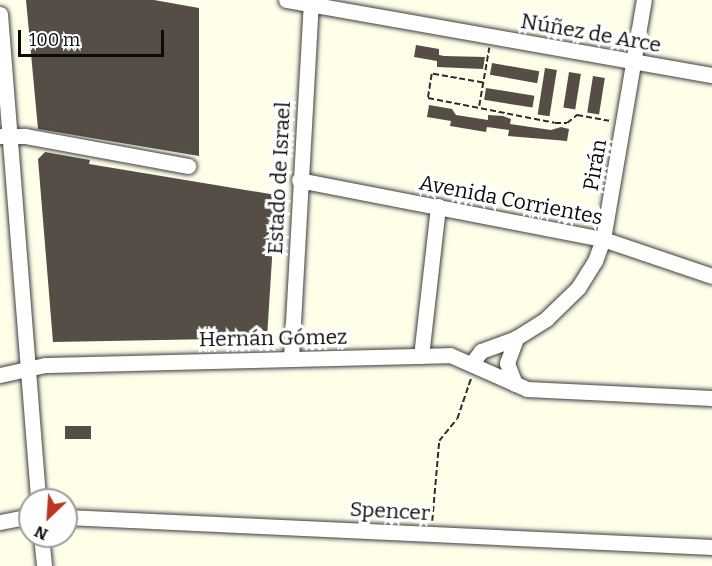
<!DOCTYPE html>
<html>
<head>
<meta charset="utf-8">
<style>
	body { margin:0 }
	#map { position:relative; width:712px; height:566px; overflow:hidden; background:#fffee9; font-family:Bitter,serif }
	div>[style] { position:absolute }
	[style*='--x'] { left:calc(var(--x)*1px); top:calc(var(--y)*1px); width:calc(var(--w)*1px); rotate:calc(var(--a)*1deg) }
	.building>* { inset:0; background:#544e47; transform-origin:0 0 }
	.path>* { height:1.5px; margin-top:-0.75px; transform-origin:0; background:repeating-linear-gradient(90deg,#2d2d2d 0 6px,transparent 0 9px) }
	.roads { filter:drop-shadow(0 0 2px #3e3e3e) drop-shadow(0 0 2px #3e3e3e) }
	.minor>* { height:15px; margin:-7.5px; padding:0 7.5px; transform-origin:7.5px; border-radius:7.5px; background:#fff }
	span { translate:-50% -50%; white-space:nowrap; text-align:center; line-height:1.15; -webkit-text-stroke:6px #fff; paint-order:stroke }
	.street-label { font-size:21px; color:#0b0b0b }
	.north { position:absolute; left:18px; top:488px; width:60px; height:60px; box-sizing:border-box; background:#fff; border:2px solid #9d9d9d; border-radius:50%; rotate:205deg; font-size:16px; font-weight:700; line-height:24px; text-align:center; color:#0b0b0b }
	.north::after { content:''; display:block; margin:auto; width:21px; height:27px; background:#bd3421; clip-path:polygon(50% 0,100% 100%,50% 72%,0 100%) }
	.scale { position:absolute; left:18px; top:30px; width:146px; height:27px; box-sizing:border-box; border:3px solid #0b0b0b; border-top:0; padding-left:8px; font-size:18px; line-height:21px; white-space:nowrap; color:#0b0b0b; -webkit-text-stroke:4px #fff; paint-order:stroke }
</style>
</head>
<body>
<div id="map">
	<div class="building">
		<i style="clip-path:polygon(26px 0,154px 0,199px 8px,199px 156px,38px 129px)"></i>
		<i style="clip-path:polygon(416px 45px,439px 49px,439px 55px,444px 56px,485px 57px,483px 69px,437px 67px,437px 61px,414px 57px)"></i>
		<i style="left:492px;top:63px;width:48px;height:12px;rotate:10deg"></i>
		<i style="left:545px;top:68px;width:12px;height:47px;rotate:9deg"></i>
		<i style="left:569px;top:72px;width:12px;height:36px;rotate:9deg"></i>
		<i style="left:593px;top:76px;width:12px;height:37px;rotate:9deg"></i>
		<i style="left:486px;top:88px;width:49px;height:12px;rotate:9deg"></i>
		<i style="clip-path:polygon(429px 105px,452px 109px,456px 115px,488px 120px,488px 115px,503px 116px,511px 119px,510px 124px,551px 130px,561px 127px,569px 129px,567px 141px,508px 136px,509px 130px,487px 127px,486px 132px,450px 126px,451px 121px,427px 117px)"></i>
		<i style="clip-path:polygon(45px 152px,90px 160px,89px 164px,276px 195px,267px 338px,53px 342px,38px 159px)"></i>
		<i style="left:65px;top:426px;width:26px;height:13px"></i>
	</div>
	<div class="path">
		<i style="--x:483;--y:83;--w:52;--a:-170"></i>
		<i style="--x:432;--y:74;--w:24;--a:99"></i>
		<i style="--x:428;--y:98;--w:129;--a:11.1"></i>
		<i style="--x:555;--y:123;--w:12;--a:0"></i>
		<i style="--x:567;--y:123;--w:13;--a:-39"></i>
		<i style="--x:577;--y:115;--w:34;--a:10"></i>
		<i style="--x:479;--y:106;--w:59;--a:-80.2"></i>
		<i style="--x:432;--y:521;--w:80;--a:-85"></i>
		<i style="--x:439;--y:441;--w:28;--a:-51"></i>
		<i style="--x:457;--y:419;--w:43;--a:-71.1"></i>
	</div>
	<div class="roads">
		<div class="minor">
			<i style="--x:286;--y:0;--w:433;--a:10"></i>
			<i style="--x:0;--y:14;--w:487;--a:85.5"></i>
			<i style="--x:0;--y:136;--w:25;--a:0"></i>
			<i style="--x:25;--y:136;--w:166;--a:10.4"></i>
			<i style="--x:299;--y:180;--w:310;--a:11"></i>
			<i style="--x:603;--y:239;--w:115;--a:18.7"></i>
			<i style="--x:421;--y:356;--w:151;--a:-83.5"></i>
			<i style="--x:291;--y:358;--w:359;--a:-86.8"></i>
			<i style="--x:472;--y:363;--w:15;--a:-53"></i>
			<i style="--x:481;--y:351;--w:37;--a:-20"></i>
			<i style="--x:516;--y:338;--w:36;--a:-32"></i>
			<i style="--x:546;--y:319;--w:45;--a:-44.1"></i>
			<i style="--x:578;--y:288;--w:32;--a:-58"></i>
			<i style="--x:595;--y:261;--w:23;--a:-70"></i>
			<i style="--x:603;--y:239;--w:242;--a:-80.3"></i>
			<i style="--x:0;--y:375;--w:46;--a:-12.5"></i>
			<i style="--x:45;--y:365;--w:405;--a:-1.4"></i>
			<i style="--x:450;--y:355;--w:84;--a:23.8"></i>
			<i style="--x:527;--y:389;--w:185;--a:2.8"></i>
			<i style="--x:515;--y:384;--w:22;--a:-111"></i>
			<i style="--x:507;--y:363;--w:27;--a:-70"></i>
			<i style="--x:66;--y:517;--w:647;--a:2.66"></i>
			<i style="--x:0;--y:522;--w:31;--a:-11"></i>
			<i style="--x:41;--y:536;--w:30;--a:84"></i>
		</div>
	</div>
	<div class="street-label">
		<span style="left:591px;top:33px;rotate:10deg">Núñez de Arce</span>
		<span style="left:595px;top:165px;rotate:-80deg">Pirán</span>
		<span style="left:279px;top:178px;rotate:-87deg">Estado de Israel</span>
		<span style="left:511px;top:200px;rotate:11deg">Avenida Corrientes</span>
		<span style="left:273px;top:338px;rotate:-1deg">Hernán Gómez</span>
		<span style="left:390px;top:511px;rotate:3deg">Spencer</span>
	</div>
	<div class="north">N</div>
	<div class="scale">100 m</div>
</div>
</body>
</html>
